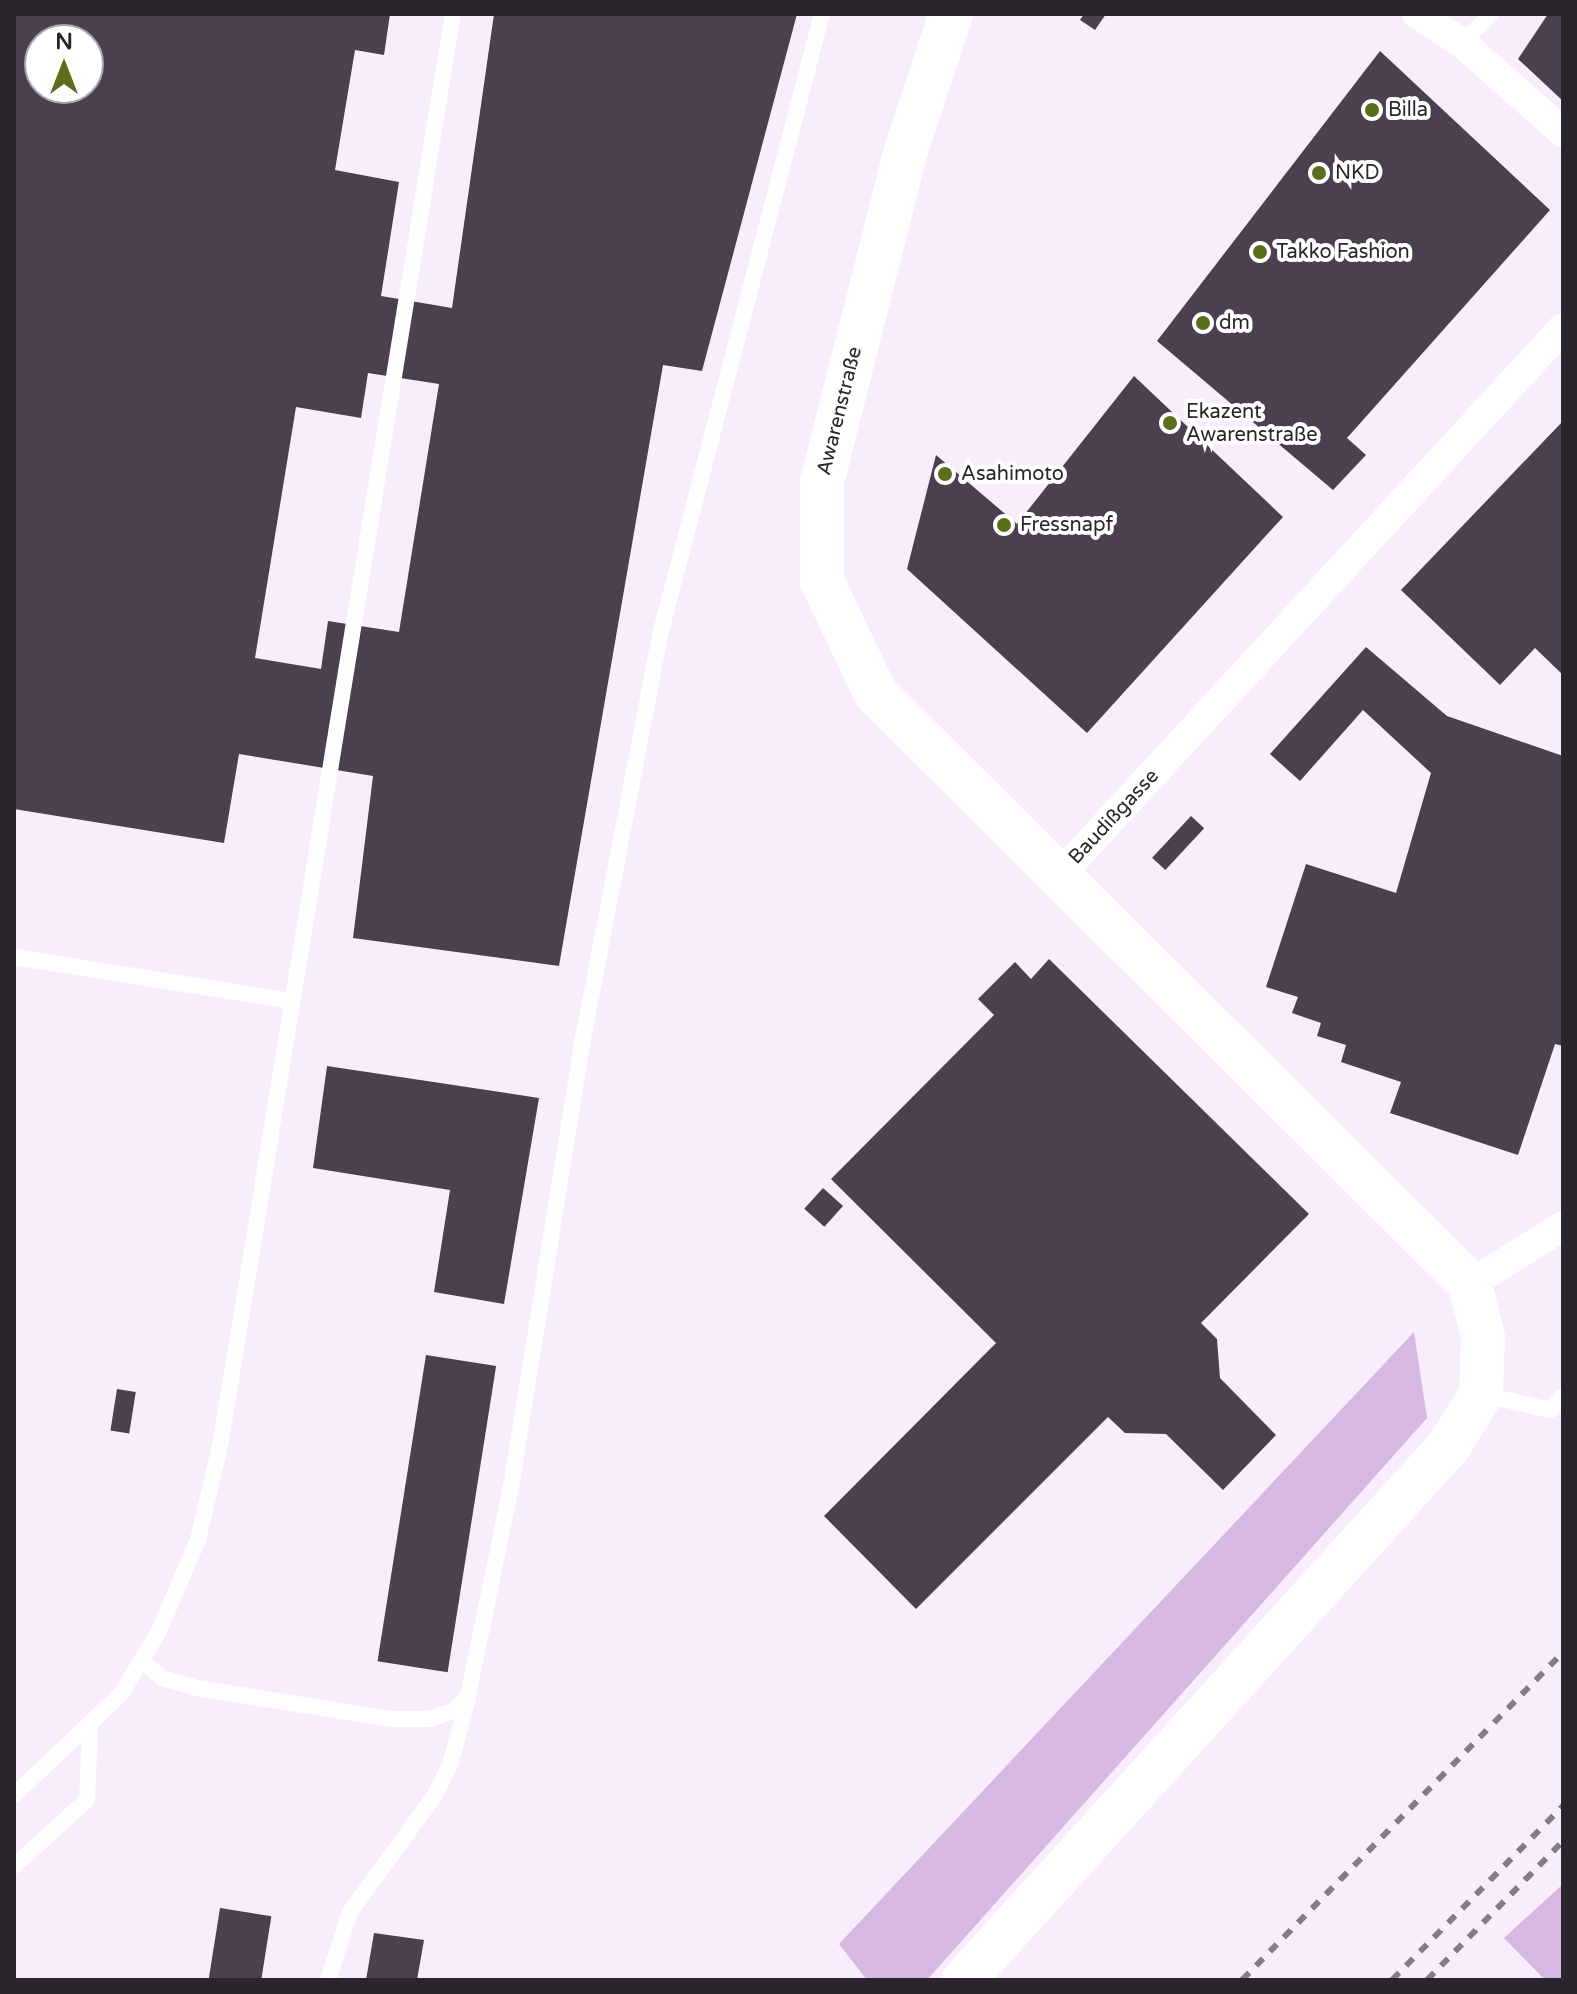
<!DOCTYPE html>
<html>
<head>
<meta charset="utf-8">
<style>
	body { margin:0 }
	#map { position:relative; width:1577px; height:1994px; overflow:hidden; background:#f8edfc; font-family:"Varela Round",sans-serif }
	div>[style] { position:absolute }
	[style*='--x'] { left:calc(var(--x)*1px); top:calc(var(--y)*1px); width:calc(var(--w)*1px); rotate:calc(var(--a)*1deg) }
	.green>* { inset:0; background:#d7b8e2 }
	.building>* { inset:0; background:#4b4050; transform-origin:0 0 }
	.lane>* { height:16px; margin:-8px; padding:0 8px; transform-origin:8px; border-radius:8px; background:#fff }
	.street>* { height:30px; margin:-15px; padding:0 15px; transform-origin:15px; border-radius:15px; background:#fff }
	.secondary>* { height:44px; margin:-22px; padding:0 22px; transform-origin:22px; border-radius:22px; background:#fff }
	.rail>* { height:6px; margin-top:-3px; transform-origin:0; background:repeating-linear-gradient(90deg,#847c87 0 10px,transparent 0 20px) }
	.dots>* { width:22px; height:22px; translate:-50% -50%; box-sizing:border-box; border:4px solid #fff; border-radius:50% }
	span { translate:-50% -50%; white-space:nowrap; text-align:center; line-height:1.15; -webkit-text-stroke:8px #fff; paint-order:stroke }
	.poi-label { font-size:20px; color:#2a252c }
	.left { translate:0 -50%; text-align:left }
	.street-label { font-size:20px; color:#2a252c }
	.frame { position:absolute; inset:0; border:16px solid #2a252c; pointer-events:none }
	.north { position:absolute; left:24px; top:24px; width:80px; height:80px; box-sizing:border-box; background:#fff; border:2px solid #aaa8ab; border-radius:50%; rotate:0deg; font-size:22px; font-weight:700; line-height:32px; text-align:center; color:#2a252c }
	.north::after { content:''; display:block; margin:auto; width:28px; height:36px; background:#5b6e1b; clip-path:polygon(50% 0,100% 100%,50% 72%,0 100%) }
</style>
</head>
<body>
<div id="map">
	<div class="green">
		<i style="clip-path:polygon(1414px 1332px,1427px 1418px,927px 1980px,867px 1980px,839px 1944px)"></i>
		<i style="clip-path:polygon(1563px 1884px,1563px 1980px,1545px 1980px,1504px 1938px)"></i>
	</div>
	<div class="building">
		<i style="clip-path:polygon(evenodd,14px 14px,390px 14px,384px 55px,355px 50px,335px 170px,399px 182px,381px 296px,452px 308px,494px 14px,797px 14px,702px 371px,663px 365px,559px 966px,353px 938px,373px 776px,239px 754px,224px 843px,14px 809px,14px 14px,40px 40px,88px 40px,88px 88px,40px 88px,40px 40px,14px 14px,368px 373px,439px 384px,399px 632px,328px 621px,321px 669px,255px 658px,296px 407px,361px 418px,368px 373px)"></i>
		<i style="clip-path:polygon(1084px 14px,1106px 14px,1095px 30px,1080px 20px)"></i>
		<i style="clip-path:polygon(1548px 14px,1563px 14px,1563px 101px,1518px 59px)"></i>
		<i style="clip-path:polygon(1380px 51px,1550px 210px,1347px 438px,1366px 455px,1333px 490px,1157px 341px)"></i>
		<i style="clip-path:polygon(1134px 376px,1283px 517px,1087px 733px,907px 569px,936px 455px,1017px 524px)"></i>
		<i style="clip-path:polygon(1563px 421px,1563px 675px,1535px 648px,1500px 685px,1401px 590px)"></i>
		<i style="clip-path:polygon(1366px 647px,1447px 716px,1563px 756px,1563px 1046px,1555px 1044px,1518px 1155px,1390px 1113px,1401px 1082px,1341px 1062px,1346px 1045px,1317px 1036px,1321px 1023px,1292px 1013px,1298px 997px,1266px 987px,1306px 864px,1396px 893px,1431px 773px,1363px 710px,1300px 781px,1270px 754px)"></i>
		<i style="left:1191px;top:816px;width:18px;height:57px;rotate:43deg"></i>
		<i style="clip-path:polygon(1049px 959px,1309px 1214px,1201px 1323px,1217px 1339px,1220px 1378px,1276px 1435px,1223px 1490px,1166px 1434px,1125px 1433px,1108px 1417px,916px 1609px,824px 1516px,996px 1343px,831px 1179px,994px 1015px,978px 999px,1015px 962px,1031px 979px)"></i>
		<i style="clip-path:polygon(327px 1066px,539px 1098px,504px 1304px,434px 1292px,450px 1190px,313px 1168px)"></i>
		<i style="left:823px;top:1188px;width:27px;height:28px;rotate:42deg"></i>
		<i style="left:426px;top:1355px;width:71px;height:310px;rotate:9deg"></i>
		<i style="left:117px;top:1389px;width:19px;height:42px;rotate:9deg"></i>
		<i style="left:220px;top:1908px;width:52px;height:73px;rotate:9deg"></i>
		<i style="clip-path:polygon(374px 1933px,424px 1940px,417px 1980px,366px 1980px)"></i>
	</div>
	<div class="lane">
		<i style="--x:1462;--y:43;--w:41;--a:-45"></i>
		<i style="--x:14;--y:957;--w:282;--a:9"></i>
		<i style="--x:1481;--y:1394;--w:71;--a:13.1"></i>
		<i style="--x:1550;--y:1410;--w:19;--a:-47"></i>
		<i style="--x:143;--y:1662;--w:25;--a:40"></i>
		<i style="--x:162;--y:1678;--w:36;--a:16"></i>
		<i style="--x:197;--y:1688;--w:195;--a:9.1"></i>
		<i style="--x:390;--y:1719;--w:40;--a:0"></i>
		<i style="--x:430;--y:1719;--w:24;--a:-19"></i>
		<i style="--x:453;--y:1711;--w:21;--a:-45"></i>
		<i style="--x:468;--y:1696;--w:213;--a:-78.4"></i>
		<i style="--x:511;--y:1487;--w:454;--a:-80.9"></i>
		<i style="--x:583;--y:1039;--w:411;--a:-79.2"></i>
		<i style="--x:660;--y:635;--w:642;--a:-75.38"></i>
		<i style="--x:14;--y:1795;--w:147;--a:-43.3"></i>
		<i style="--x:121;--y:1694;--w:74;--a:-58.9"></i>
		<i style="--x:159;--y:1631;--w:99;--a:-66.8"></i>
		<i style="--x:198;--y:1540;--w:102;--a:-76.9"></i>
		<i style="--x:221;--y:1441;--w:1446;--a:-80.77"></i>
		<i style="--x:14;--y:1866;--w:98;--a:-42.1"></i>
		<i style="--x:87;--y:1800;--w:72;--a:-87.6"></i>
		<i style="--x:328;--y:1980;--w:71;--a:-72.1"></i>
		<i style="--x:350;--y:1912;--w:145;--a:-54"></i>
		<i style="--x:435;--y:1795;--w:37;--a:-64"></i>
		<i style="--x:451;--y:1762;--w:66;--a:-75.1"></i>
	</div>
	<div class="street">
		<i style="--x:1417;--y:14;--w:54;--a:32.8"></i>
		<i style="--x:1462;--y:43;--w:135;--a:41.4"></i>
		<i style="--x:1057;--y:878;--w:747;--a:-47.39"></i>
		<i style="--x:1470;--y:1284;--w:110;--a:-31.9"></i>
	</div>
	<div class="secondary">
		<i style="--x:951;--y:14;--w:143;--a:108.3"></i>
		<i style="--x:906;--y:150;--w:342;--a:104.2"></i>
		<i style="--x:822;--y:482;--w:99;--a:90"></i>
		<i style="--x:822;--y:581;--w:125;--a:64.5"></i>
		<i style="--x:876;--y:694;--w:837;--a:44.81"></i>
		<i style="--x:1470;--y:1284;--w:55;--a:76.2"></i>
		<i style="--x:1483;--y:1337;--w:57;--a:92"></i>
		<i style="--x:1481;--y:1394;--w:61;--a:121.6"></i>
		<i style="--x:1449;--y:1446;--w:721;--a:132.25"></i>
	</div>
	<div class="rail">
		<i style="--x:1242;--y:1980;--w:459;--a:-45.6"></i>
		<i style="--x:1392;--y:1980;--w:244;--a:-45.5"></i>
		<i style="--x:1427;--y:1980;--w:194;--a:-45.6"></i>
	</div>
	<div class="dots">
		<i style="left:1372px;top:110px;background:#5b6e1b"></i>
		<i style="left:1319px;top:173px;background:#5b6e1b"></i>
		<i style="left:1260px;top:252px;background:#5b6e1b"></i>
		<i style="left:1203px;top:323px;background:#5b6e1b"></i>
		<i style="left:1170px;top:423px;background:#5b6e1b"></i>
		<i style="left:945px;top:474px;background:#5b6e1b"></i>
		<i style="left:1004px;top:525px;background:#5b6e1b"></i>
	</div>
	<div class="poi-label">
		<span class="left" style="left:1388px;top:110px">Billa</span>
		<span class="left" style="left:1335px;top:173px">NKD</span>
		<span class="left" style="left:1276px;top:252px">Takko Fashion</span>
		<span class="left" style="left:1219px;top:323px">dm</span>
		<span class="left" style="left:1186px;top:424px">Ekazent<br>Awarenstraße</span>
		<span class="left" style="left:961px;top:474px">Asahimoto</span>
		<span class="left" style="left:1020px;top:525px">Fressnapf</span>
	</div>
	<div class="street-label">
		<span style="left:840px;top:411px;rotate:-76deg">Awarenstraße</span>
		<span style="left:1114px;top:817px;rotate:-47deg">Baudißgasse</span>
	</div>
	<div class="frame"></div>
	<div class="north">N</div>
</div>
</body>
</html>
